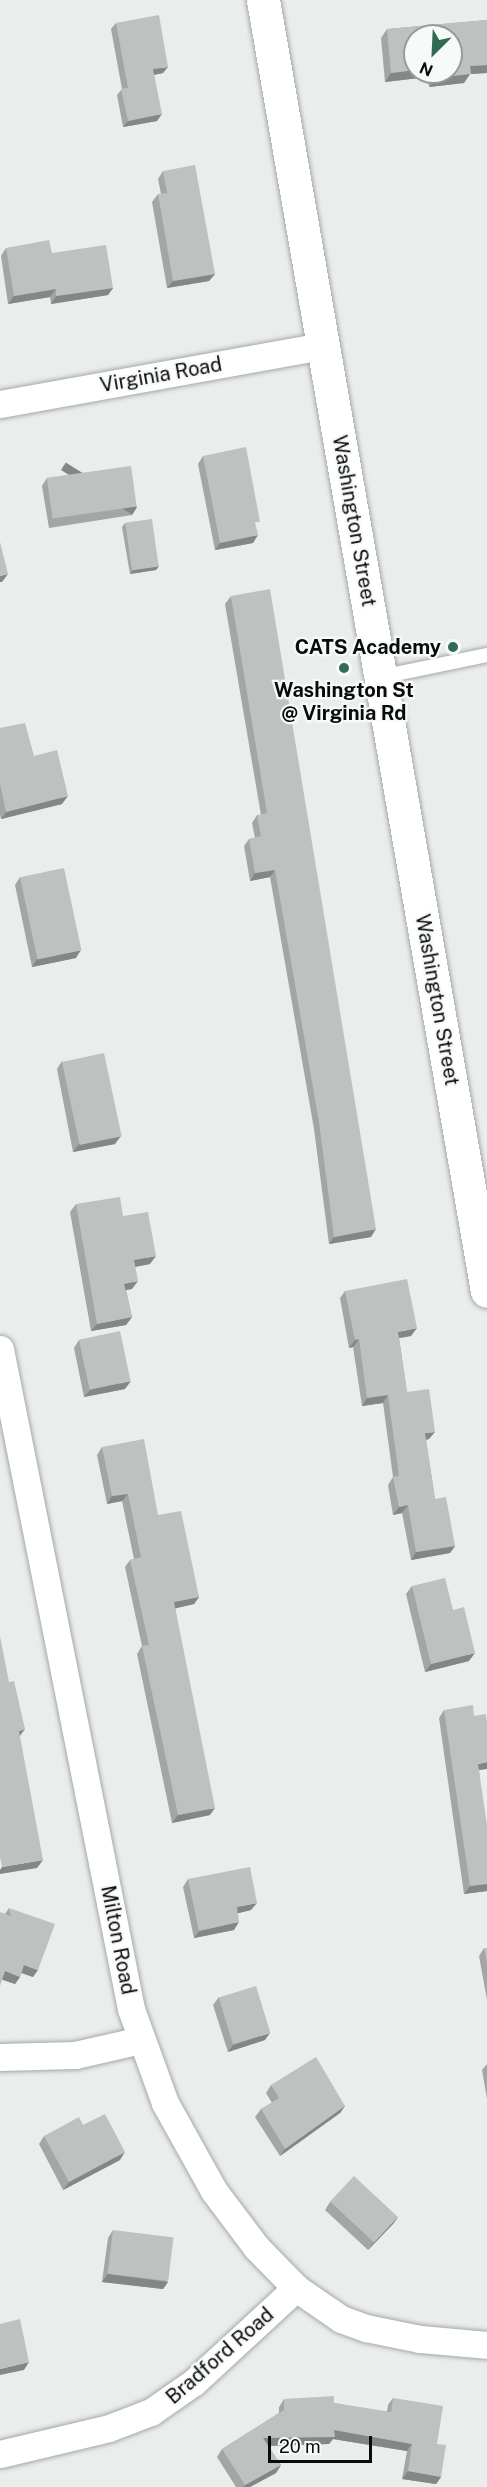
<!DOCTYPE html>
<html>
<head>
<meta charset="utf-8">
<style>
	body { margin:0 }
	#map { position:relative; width:487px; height:2487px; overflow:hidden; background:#e9edeb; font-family:"Public Sans",sans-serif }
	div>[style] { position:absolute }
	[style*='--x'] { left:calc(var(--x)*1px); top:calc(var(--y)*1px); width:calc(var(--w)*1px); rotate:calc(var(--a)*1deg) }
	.roads { filter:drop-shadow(0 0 2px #a6a9a7) drop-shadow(0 0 2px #a6a9a7) }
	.lane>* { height:14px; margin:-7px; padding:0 7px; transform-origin:7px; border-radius:7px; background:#fff }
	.street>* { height:27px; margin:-13.5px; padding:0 13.5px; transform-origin:13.5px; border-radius:13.5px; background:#fff }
	.secondary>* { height:33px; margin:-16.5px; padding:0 16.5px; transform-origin:16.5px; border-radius:16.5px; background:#fff }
	.wall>* { inset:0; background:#a3a6a4 }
	.shaded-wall>* { inset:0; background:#848786; transform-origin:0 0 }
	.building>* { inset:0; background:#bdc1bf; transform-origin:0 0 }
	.dots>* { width:16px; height:16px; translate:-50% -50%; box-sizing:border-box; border:3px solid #f7faf9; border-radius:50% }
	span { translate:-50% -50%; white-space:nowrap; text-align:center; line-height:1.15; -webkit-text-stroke:4.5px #f7faf9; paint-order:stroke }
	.street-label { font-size:20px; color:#0a0c0b }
	.poi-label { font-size:20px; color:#0a0c0b; font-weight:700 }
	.right { translate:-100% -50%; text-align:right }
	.north { position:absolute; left:403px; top:24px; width:60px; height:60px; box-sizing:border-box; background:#f7faf9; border:2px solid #989b9a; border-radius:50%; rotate:204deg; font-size:16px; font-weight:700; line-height:24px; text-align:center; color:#0a0c0b }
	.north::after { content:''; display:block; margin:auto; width:21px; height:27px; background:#326b53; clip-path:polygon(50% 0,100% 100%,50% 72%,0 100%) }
	.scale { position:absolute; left:268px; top:2436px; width:104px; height:27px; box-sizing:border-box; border:3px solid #0a0c0b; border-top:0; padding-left:8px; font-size:18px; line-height:21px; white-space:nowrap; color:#0a0c0b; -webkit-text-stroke:4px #f7faf9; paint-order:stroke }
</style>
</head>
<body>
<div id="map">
	<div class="roads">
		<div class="lane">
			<i style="--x:381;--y:677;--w:108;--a:-11.7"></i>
		</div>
		<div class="street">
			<i style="--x:0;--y:404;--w:328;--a:-10.2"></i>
			<i style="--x:0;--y:1349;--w:673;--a:78.77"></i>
			<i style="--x:131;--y:2009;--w:100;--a:70.1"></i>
			<i style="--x:165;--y:2103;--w:101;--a:60.9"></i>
			<i style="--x:214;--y:2191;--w:70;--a:53.1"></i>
			<i style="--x:256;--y:2247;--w:57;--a:45.7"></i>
			<i style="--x:296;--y:2288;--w:55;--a:34.6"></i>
			<i style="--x:341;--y:2319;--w:27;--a:20"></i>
			<i style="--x:366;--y:2328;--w:55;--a:11.5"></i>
			<i style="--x:420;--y:2339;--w:67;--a:5.1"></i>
			<i style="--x:0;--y:2057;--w:75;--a:-1.5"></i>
			<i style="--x:75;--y:2055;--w:68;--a:-12.8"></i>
			<i style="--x:0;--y:2454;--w:112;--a:-13.4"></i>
			<i style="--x:109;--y:2428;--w:45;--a:-20.9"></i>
			<i style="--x:151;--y:2412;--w:52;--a:-34.9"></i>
			<i style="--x:194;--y:2382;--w:139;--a:-42.7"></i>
		</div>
		<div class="secondary">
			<i style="--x:263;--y:0;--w:1310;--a:80.16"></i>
		</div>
	</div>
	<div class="wall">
		<i style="clip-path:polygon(evenodd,487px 20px,487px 73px,470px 74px,464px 83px,429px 87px,428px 77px,385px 82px,381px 38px,387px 29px,487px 20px,451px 36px,451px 72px,415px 72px,451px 36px)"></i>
		<i style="clip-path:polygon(116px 23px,163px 73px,154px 75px,157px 121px,123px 127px,117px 95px,122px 89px,111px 29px)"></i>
		<i style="clip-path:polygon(163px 171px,215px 274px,209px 281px,167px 288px,152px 202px,158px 194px,161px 194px,158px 179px)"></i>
		<i style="clip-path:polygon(6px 248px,52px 253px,113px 288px,108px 295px,51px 304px,50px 297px,8px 304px,1px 256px)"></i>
		<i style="clip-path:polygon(203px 456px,256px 527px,253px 543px,215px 550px,198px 464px)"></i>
		<i style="clip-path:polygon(47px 478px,137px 507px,132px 515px,49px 528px,42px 486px)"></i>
		<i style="clip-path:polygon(125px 523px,159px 566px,156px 570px,130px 574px,122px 527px)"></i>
		<i style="clip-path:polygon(231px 596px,371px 1237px,329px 1244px,314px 1129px,270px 877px,250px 881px,244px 846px,249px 839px,255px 838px,252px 823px,257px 815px,261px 815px,225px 604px)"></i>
		<i style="clip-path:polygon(0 728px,34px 756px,62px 804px,1px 819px,0 815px)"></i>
		<i style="clip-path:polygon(20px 877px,76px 958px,32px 967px,15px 885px)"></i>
		<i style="clip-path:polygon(62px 1061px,115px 1144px,73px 1152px,57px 1069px)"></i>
		<i style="clip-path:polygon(76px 1204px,123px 1216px,150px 1264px,135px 1267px,132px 1289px,126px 1290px,132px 1317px,126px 1325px,91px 1331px,70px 1212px)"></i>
		<i style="clip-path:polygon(345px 1291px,411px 1336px,399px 1338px,407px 1392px,429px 1439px,426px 1440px,435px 1499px,455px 1546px,450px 1553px,411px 1560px,402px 1513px,393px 1515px,388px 1485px,393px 1477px,383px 1403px,362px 1406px,353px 1347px,349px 1348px,340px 1298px)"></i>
		<i style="clip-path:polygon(79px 1340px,125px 1389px,84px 1397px,74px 1348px)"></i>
		<i style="clip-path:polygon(102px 1447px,158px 1515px,199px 1597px,194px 1604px,175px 1608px,210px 1815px,172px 1823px,137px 1654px,142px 1646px,125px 1567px,130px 1560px,134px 1559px,122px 1501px,107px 1504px,97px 1455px)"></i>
		<i style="clip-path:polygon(412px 1586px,453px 1610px,469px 1661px,425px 1672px,406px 1594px)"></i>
		<i style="clip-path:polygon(444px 1710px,479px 1770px,487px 1891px,464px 1894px,439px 1718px)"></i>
		<i style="clip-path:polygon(188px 1879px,251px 1910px,238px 1913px,234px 1930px,194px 1938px,183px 1887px)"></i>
		<i style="clip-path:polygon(9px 1908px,33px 1977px,21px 1973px,20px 1977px,15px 1984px,2px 1979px,5px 1914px)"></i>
		<i style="clip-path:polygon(484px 1948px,487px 1948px,487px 2000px,479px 1956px)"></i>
		<i style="clip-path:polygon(219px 1997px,265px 2040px,228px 2052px,213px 2005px)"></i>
		<i style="clip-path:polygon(487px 2064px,487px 2099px,482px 2070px)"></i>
		<i style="clip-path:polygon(271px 2085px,345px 2106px,340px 2113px,280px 2156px,255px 2117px,261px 2109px,272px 2103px,266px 2093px)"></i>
		<i style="clip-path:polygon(83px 2125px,120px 2160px,63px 2190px,39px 2144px,44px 2136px)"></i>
		<i style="clip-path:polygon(330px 2202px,398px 2217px,393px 2224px,368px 2250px,325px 2210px)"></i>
		<i style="clip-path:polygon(113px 2230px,168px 2282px,163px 2289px,102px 2282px,108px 2238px)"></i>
		<i style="clip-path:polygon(393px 2398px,437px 2444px,441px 2477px,436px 2484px,402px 2479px,407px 2451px,333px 2439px,329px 2444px,268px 2446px,281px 2465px,276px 2473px,250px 2487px,236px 2487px,217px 2457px,222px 2449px,279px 2413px,279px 2407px,284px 2399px,334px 2403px,387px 2412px,388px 2405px)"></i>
	</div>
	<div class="shaded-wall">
		<i style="clip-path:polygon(487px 65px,487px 73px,470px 74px,464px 83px,429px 87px,435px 78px,470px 66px)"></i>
		<i style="clip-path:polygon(168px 67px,163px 73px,148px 76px,153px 69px)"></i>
		<i style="clip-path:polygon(415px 70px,415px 72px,432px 72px,428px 77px,385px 82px,391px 73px)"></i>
		<i style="clip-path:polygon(162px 114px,157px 121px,123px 127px,128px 121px)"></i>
		<i style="clip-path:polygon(215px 274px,209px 281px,167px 288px,173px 281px)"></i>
		<i style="clip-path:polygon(113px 288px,108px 295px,51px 304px,56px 296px)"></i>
		<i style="clip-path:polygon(56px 289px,50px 297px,8px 304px,14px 296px)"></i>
		<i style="left:137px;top:507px;width:9px;height:84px;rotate:122deg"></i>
		<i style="clip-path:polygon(258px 535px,253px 543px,215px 550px,220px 543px)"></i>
		<i style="clip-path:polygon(159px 566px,156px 570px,130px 574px,133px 570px)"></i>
		<i style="clip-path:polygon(8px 574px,2px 582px,0 582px,0 576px)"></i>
		<i style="clip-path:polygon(68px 796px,62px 804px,1px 819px,6px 812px)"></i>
		<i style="clip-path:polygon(275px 870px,270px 877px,250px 881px,255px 873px)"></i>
		<i style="clip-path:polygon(81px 950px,76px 958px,32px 967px,37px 959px)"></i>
		<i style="clip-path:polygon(121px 1136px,115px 1144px,73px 1152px,79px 1144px)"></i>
		<i style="clip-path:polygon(376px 1229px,371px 1237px,329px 1244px,334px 1237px)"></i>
		<i style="clip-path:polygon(156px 1256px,150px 1264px,129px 1268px,134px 1260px)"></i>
		<i style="clip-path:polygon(138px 1281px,132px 1289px,119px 1291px,124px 1284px)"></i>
		<i style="clip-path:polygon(132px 1317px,126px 1325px,91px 1331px,97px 1324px)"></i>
		<i style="clip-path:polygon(417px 1328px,411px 1336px,393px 1339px,398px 1332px)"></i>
		<i style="clip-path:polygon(359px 1339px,353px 1347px,349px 1348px,355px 1340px)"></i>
		<i style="clip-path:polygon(131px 1381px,125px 1389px,84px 1397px,90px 1390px)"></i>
		<i style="clip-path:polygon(388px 1395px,383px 1403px,362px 1406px,367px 1398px)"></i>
		<i style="clip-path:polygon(435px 1432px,429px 1439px,419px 1441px,425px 1433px)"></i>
		<i style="clip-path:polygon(128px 1494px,122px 1501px,107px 1504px,112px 1496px)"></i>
		<i style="clip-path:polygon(408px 1505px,402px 1513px,393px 1515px,399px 1507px)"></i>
		<i style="clip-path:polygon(455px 1546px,450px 1553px,411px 1560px,416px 1552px)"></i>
		<i style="clip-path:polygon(199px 1597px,194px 1604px,169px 1610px,174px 1602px)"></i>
		<i style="clip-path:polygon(475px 1653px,469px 1661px,425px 1672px,431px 1664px)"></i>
		<i style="clip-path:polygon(25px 1729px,19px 1737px,19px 1731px)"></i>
		<i style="clip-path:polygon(487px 1762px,487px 1769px,473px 1771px,478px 1764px)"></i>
		<i style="clip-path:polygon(215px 1808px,210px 1815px,172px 1823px,178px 1815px)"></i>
		<i style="clip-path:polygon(43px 1860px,37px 1868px,0 1874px,0 1870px,2px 1867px)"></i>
		<i style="clip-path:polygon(487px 1884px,487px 1891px,464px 1894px,470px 1886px)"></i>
		<i style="clip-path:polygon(257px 1903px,251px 1910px,231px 1915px,237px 1907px)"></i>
		<i style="clip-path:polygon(239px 1922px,234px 1930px,194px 1938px,199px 1931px)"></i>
		<i style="clip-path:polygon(24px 1965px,38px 1970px,33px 1977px,19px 1972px)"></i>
		<i style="clip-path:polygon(5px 1971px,20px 1977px,15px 1984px,0 1979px)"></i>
		<i style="clip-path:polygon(270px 2033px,265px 2040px,228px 2052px,233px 2045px)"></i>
		<i style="clip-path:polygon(345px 2106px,340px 2113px,280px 2156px,285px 2149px)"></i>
		<i style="clip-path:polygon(125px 2152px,120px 2160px,63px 2190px,69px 2182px)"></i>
		<i style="clip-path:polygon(398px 2217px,393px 2224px,368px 2250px,373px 2243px)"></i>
		<i style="clip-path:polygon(108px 2274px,168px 2282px,163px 2289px,102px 2282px)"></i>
		<i style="clip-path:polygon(29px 2362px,24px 2370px,0 2375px,0 2369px)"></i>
		<i style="clip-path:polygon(334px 2430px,412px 2444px,407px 2451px,333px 2439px,329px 2444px,258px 2446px,263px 2438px)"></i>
		<i style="clip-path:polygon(281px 2465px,276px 2473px,250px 2487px,244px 2487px,245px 2485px)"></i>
		<i style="clip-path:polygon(408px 2471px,441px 2477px,436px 2484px,402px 2479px)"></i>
	</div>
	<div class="building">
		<i style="clip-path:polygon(159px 15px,168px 67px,153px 69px,162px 114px,128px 121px,121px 89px,128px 88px,116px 23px)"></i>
		<i style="clip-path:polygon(487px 20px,487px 65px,470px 66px,471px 74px,435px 78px,435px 72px,451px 72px,451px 36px,415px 36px,415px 70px,391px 73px,387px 29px)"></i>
		<i style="clip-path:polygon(195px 165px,215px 274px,173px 281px,158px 194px,167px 193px,163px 171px)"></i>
		<i style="clip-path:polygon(49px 240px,52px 253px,106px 245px,113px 288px,56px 296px,56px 289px,14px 296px,6px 248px)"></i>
		<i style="clip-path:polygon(246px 447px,260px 522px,255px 522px,258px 535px,220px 543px,203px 456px)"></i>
		<i style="left:131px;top:466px;width:41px;height:85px;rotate:82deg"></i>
		<i style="left:152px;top:519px;width:48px;height:27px;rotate:82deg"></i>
		<i style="clip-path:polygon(0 542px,8px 574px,0 576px)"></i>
		<i style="clip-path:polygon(270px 589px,376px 1229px,334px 1237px,319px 1122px,275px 870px,255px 873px,249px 839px,261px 836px,257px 815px,267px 813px,231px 596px)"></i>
		<i style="clip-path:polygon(25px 723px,34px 756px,57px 750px,68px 796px,6px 812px,0 784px,0 728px)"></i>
		<i style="left:64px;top:868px;width:84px;height:45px;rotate:78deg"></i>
		<i style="left:104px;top:1053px;width:85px;height:43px;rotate:78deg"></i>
		<i style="clip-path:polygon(120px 1197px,123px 1216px,148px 1212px,156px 1256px,134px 1260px,138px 1281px,124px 1284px,132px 1317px,97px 1324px,76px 1204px)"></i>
		<i style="clip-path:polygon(407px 1279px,417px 1328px,398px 1332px,407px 1392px,429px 1389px,435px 1432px,425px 1433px,435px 1499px,446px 1497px,455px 1546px,416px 1552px,408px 1505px,399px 1507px,393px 1477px,399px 1476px,388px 1395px,367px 1398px,359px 1339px,355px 1340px,345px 1291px)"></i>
		<i style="left:120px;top:1331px;width:51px;height:42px;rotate:78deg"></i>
		<i style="clip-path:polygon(144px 1439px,158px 1515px,181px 1511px,199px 1597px,174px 1602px,215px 1808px,178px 1815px,142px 1646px,149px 1645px,130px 1560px,141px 1557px,128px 1494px,112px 1496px,102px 1447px)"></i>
		<i style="clip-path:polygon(445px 1578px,453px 1610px,464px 1607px,475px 1653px,431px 1664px,412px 1586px)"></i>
		<i style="clip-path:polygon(0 1636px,9px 1682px,14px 1681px,25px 1729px,19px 1731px,43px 1860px,2px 1867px,0 1857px)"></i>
		<i style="clip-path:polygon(473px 1705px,474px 1716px,486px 1714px,487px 1723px,487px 1762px,478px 1764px,487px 1825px,487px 1884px,470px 1886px,444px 1710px)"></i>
		<i style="clip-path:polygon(250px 1867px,257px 1903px,237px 1907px,239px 1922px,199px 1931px,188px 1879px)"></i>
		<i style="clip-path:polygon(9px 1908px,55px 1924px,38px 1970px,24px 1965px,20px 1977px,5px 1971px,0 1986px,0 1912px,11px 1916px)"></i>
		<i style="clip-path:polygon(484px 1948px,487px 1948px,487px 1963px)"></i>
		<i style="left:256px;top:1986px;width:49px;height:39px;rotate:73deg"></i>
		<i style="clip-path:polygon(316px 2057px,345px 2106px,285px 2149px,261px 2109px,279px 2098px,271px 2085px)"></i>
		<i style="clip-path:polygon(105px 2114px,125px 2152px,69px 2182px,44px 2136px,79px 2117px,83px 2125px)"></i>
		<i style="left:354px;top:2176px;width:60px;height:35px;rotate:43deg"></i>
		<i style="left:113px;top:2230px;width:61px;height:44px;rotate:7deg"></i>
		<i style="clip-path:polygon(20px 2319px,29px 2362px,0 2369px,0 2324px)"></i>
		<i style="clip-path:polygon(334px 2396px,334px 2403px,391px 2412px,393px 2398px,443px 2406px,437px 2444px,446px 2445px,441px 2477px,408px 2471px,412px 2444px,334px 2430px,335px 2437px,263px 2438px,281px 2465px,245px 2485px,222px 2449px,284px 2410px,284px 2399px)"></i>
	</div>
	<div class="dots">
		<i style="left:453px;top:647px;background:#326b53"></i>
		<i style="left:344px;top:668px;background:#326b53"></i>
	</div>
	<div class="street-label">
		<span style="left:161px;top:375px;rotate:-10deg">Virginia Road</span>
		<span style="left:354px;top:521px;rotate:80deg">Washington Street</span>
		<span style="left:437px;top:1000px;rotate:80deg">Washington Street</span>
		<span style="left:118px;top:1940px;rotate:79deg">Milton Road</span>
		<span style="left:220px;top:2356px;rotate:-41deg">Bradford Road</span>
	</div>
	<div class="poi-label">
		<span class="right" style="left:441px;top:647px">CATS Academy</span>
		<span style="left:344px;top:702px">Washington St<br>@ Virginia Rd</span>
	</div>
	<div class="north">N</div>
	<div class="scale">20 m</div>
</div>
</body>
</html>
